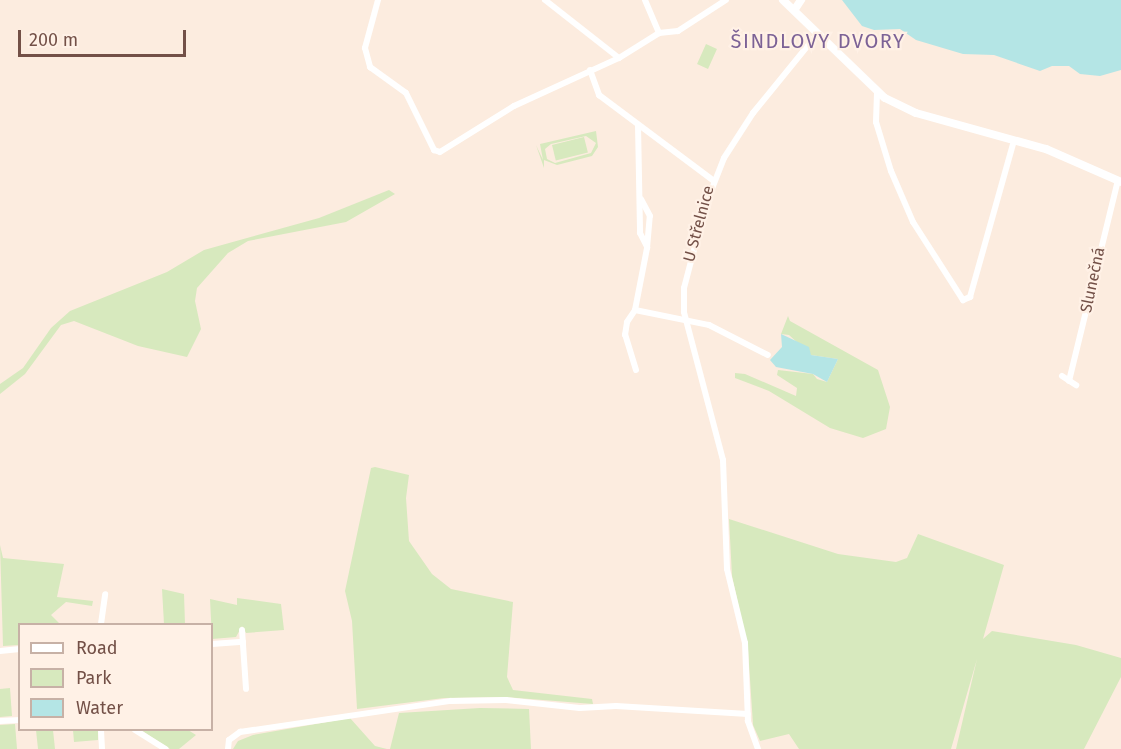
<!DOCTYPE html>
<html>
<head>
<meta charset="utf-8">
<style>
	body { margin:0 }
	#map { position:relative; width:1121px; height:749px; overflow:hidden; background:#fcecdf; font-family:"Fira Sans",sans-serif }
	div>[style] { position:absolute }
	[style*='--x'] { left:calc(var(--x)*1px); top:calc(var(--y)*1px); width:calc(var(--w)*1px); rotate:calc(var(--a)*1deg) }
	.green>* { inset:0; background:#d7e9be; transform-origin:0 0 }
	.water>* { inset:0; background:#b4e5e5 }
	.minor>* { height:6px; margin:-3px; padding:0 3px; transform-origin:3px; border-radius:3px; background:#fff }
	.tertiary>* { height:8px; margin:-4px; padding:0 4px; transform-origin:4px; border-radius:4px; background:#fff }
	span { translate:-50% -50%; white-space:nowrap; text-align:center; line-height:1.15; -webkit-text-stroke:4.5px #fff1e6; paint-order:stroke }
	.street-label { font-size:16px; color:#735047 }
	.quarter-label { font-size:20px; color:#7c6296; letter-spacing:1.5px }
	.legend { position:absolute; left:18px; top:623px; width:195px; height:108px; box-sizing:border-box; background:#fff1e6; border:2px solid #c7b1a6; margin:0; padding:8px 10px; list-style:none; font-size:18px; color:#735047 }
	.legend li { display:flex; align-items:center; gap:12px; height:30px }
	.legend b { width:30px; border:2px solid #c7b1a6 }
	.scale { position:absolute; left:18px; top:30px; width:168px; height:27px; box-sizing:border-box; border:3px solid #735047; border-top:0; padding-left:8px; font-size:18px; line-height:21px; white-space:nowrap; color:#735047; -webkit-text-stroke:4px #fff1e6; paint-order:stroke }
</style>
</head>
<body>
<div id="map">
	<div class="green">
		<i style="left:706px;top:44px;width:12px;height:22px;rotate:24deg"></i>
		<i style="clip-path:polygon(evenodd,596px 131px,598px 147px,592px 156px,557px 165px,544px 160px,544px 168px,536px 145px,543px 160px,540px 144px,596px 131px,586px 136px,596px 143px,591px 153px,555px 163px,547px 159px,545px 149px,551px 144px,586px 136px)"></i>
		<i style="left:584px;top:137px;width:16px;height:33px;rotate:76deg"></i>
		<i style="clip-path:polygon(389px 190px,395px 194px,346px 222px,248px 241px,228px 253px,197px 288px,195px 301px,201px 329px,187px 357px,138px 346px,74px 321px,61px 325px,25px 374px,0 394px,0 384px,23px 368px,51px 328px,70px 311px,167px 272px,204px 250px,319px 218px)"></i>
		<i style="clip-path:polygon(788px 316px,790px 321px,878px 370px,890px 407px,886px 429px,863px 438px,830px 428px,769px 391px,735px 378px,735px 373px,745px 374px,796px 396px,797px 388px,777px 375px,778px 370px,813px 374px,817px 379px,827px 382px,838px 359px,811px 355px,789px 335px,781px 334px)"></i>
		<i style="clip-path:polygon(375px 467px,409px 475px,406px 498px,409px 541px,432px 574px,451px 589px,513px 602px,507px 677px,513px 690px,592px 699px,593px 704px,504px 697px,444px 698px,357px 709px,352px 621px,345px 591px,371px 468px)"></i>
		<i style="clip-path:polygon(729px 519px,838px 554px,896px 562px,907px 558px,918px 534px,1004px 565px,983px 639px,992px 631px,1076px 645px,1121px 658px,1121px 677px,1084px 749px,956px 749px,977px 659px,951px 749px,799px 749px,789px 734px,760px 741px,753px 725px,748px 649px,732px 576px)"></i>
		<i style="clip-path:polygon(0 545px,3px 558px,64px 564px,57px 597px,93px 601px,92px 606px,66px 602px,51px 615px,60px 624px,20px 624px,19px 645px,3px 646px)"></i>
		<i style="clip-path:polygon(162px 589px,184px 594px,185px 624px,164px 624px)"></i>
		<i style="clip-path:polygon(237px 598px,281px 604px,284px 630px,246px 633px,242px 626px,236px 637px,212px 639px,210px 599px,237px 605px)"></i>
		<i style="clip-path:polygon(10px 688px,12px 716px,0 717px,0 689px)"></i>
		<i style="clip-path:polygon(480px 708px,529px 709px,531px 749px,390px 749px,399px 713px)"></i>
		<i style="clip-path:polygon(350px 718px,375px 746px,387px 749px,233px 749px,238px 741px,253px 735px)"></i>
		<i style="clip-path:polygon(15px 724px,17px 749px,0 749px,0 725px)"></i>
		<i style="clip-path:polygon(36px 730px,53px 730px,55px 749px,38px 749px)"></i>
		<i style="clip-path:polygon(73px 730px,98px 730px,98px 740px,74px 742px)"></i>
		<i style="clip-path:polygon(141px 730px,188px 730px,196px 735px,179px 749px,170px 749px)"></i>
	</div>
	<div class="water">
		<i style="clip-path:polygon(842px 0,1121px 0,1121px 70px,1100px 76px,1080px 74px,1069px 66px,1052px 66px,1040px 71px,994px 55px,963px 54px,916px 40px,900px 29px,874px 30px,862px 26px)"></i>
		<i style="clip-path:polygon(781px 334px,809px 347px,811px 355px,838px 359px,827px 382px,813px 374px,776px 367px,770px 360px,782px 347px)"></i>
	</div>
	<div class="minor">
		<i style="--x:378;--y:0;--w:50;--a:105.2"></i>
		<i style="--x:365;--y:48;--w:20;--a:75"></i>
		<i style="--x:370;--y:67;--w:44;--a:35.8"></i>
		<i style="--x:406;--y:93;--w:64;--a:63.8"></i>
		<i style="--x:434;--y:150;--w:6;--a:18"></i>
		<i style="--x:440;--y:152;--w:87;--a:-31.9"></i>
		<i style="--x:514;--y:106;--w:115;--a:-24.6"></i>
		<i style="--x:619;--y:58;--w:47;--a:-32"></i>
		<i style="--x:659;--y:33;--w:19;--a:-6"></i>
		<i style="--x:678;--y:31;--w:57;--a:-32.9"></i>
		<i style="--x:545;--y:0;--w:94;--a:38.1"></i>
		<i style="--x:645;--y:0;--w:36;--a:67"></i>
		<i style="--x:590;--y:70;--w:27;--a:70"></i>
		<i style="--x:599;--y:95;--w:144;--a:36.8"></i>
		<i style="--x:877;--y:93;--w:29;--a:92"></i>
		<i style="--x:876;--y:122;--w:51;--a:73"></i>
		<i style="--x:891;--y:171;--w:56;--a:66.7"></i>
		<i style="--x:913;--y:222;--w:93;--a:57.3"></i>
		<i style="--x:963;--y:300;--w:8;--a:-23"></i>
		<i style="--x:970;--y:297;--w:163;--a:-74.3"></i>
		<i style="--x:638;--y:125;--w:108;--a:88.9"></i>
		<i style="--x:640;--y:233;--w:16;--a:63"></i>
		<i style="--x:635;--y:310;--w:76;--a:11.5"></i>
		<i style="--x:709;--y:325;--w:66;--a:27"></i>
		<i style="--x:636;--y:370;--w:37;--a:-107"></i>
		<i style="--x:625;--y:335;--w:13;--a:-81"></i>
		<i style="--x:627;--y:322;--w:14;--a:-56"></i>
		<i style="--x:635;--y:310;--w:63;--a:-79"></i>
		<i style="--x:647;--y:248;--w:32;--a:-85"></i>
		<i style="--x:650;--y:216;--w:19;--a:-118"></i>
		<i style="--x:1062;--y:376;--w:17;--a:33"></i>
		<i style="--x:1069;--y:381;--w:207;--a:-76.3"></i>
		<i style="--x:101;--y:624;--w:30;--a:-82"></i>
		<i style="--x:242;--y:630;--w:59;--a:86.1"></i>
		<i style="--x:212;--y:644;--w:31;--a:-4"></i>
		<i style="--x:0;--y:651;--w:20;--a:-6"></i>
		<i style="--x:0;--y:721;--w:20;--a:-3"></i>
		<i style="--x:101;--y:730;--w:19;--a:87"></i>
		<i style="--x:135;--y:730;--w:36;--a:32"></i>
		<i style="--x:228;--y:749;--w:9;--a:-84"></i>
		<i style="--x:229;--y:740;--w:14;--a:-36"></i>
		<i style="--x:240;--y:732;--w:213;--a:-8.4"></i>
		<i style="--x:451;--y:701;--w:55;--a:-1"></i>
		<i style="--x:506;--y:700;--w:74;--a:6.2"></i>
		<i style="--x:580;--y:708;--w:36;--a:-3"></i>
		<i style="--x:616;--y:706;--w:132;--a:3.5"></i>
		<i style="--x:758;--y:749;--w:30;--a:-110"></i>
		<i style="--x:748;--y:721;--w:78;--a:-92.2"></i>
		<i style="--x:745;--y:643;--w:76;--a:-103.7"></i>
		<i style="--x:727;--y:569;--w:109;--a:-92.1"></i>
		<i style="--x:723;--y:460;--w:153;--a:-104.8"></i>
		<i style="--x:684;--y:312;--w:24;--a:-90"></i>
		<i style="--x:684;--y:288;--w:87;--a:-75.3"></i>
		<i style="--x:706;--y:204;--w:49;--a:-68.6"></i>
		<i style="--x:724;--y:158;--w:54;--a:-57.2"></i>
		<i style="--x:753;--y:113;--w:103;--a:-50.9"></i>
	</div>
	<div class="tertiary">
		<i style="--x:783;--y:0;--w:141;--a:43.9"></i>
		<i style="--x:885;--y:98;--w:34;--a:26"></i>
		<i style="--x:916;--y:113;--w:135;--a:15.5"></i>
		<i style="--x:1046;--y:149;--w:82;--a:23.7"></i>
		<i style="--x:795;--y:9;--w:11;--a:-56"></i>
	</div>
	<div class="street-label">
		<span style="left:699px;top:224px;rotate:-75deg">U Střelnice</span>
		<span style="left:1093px;top:280px;rotate:-78deg">Slunečná</span>
	</div>
	<div class="quarter-label">
		<span style="left:818px;top:41px">ŠINDLOVY DVORY</span>
	</div>
	<ul class="legend">
	<li><b style="height:8px;background:#fff"></b>Road</li>
	<li><b style="height:16px;background:#d7e9be"></b>Park</li>
	<li><b style="height:16px;background:#b4e5e5"></b>Water</li>
	</ul>
	<div class="scale">200 m</div>
</div>
</body>
</html>
